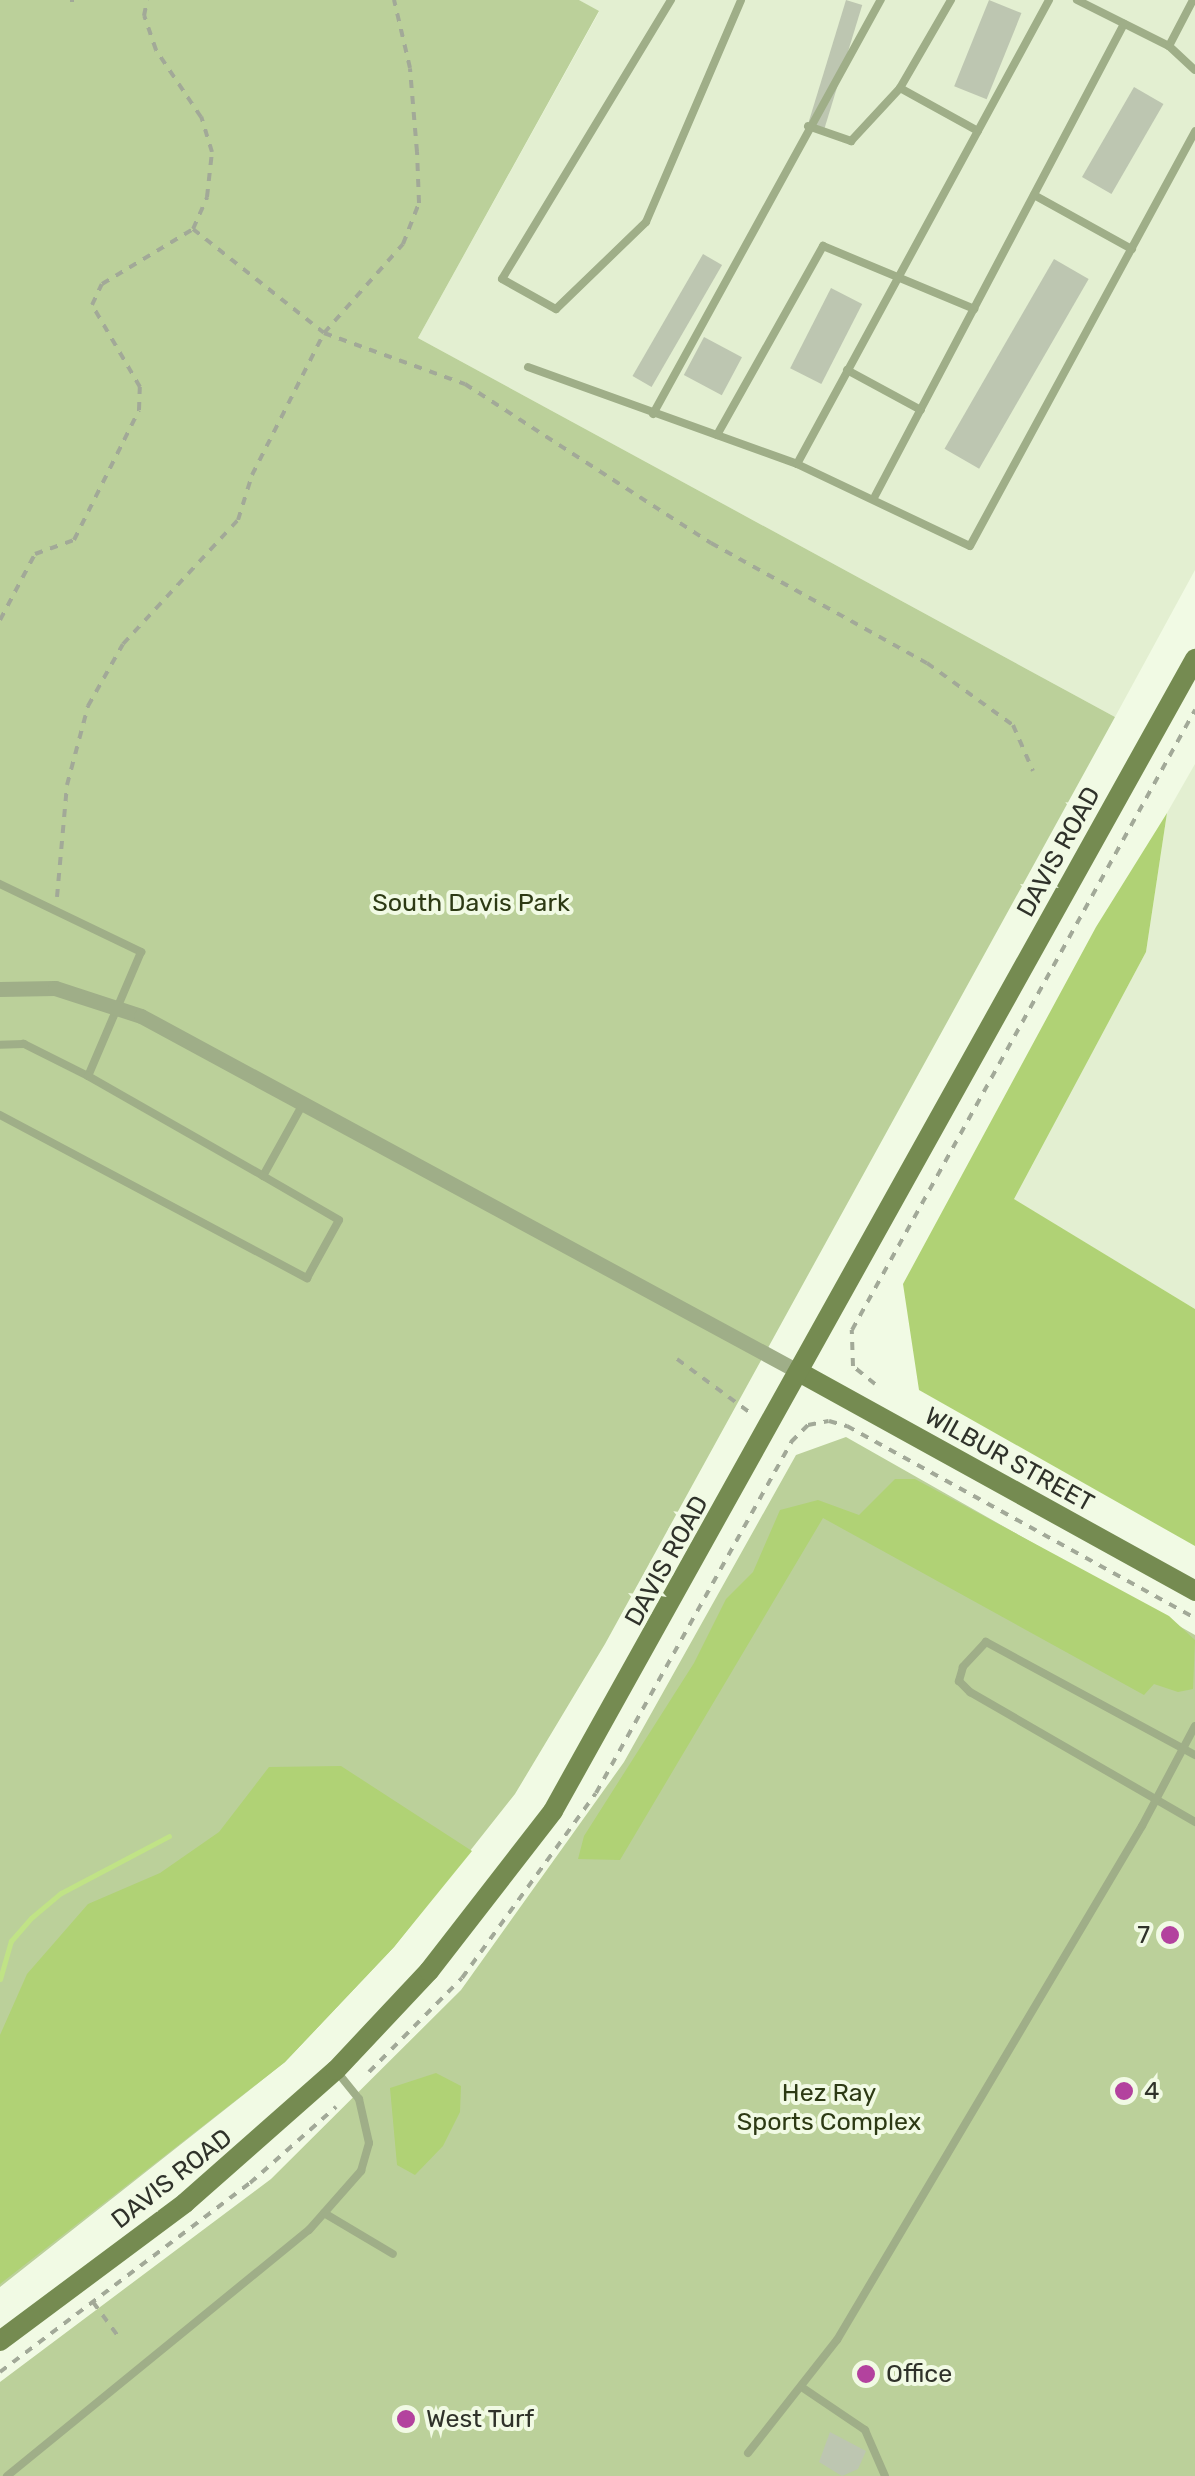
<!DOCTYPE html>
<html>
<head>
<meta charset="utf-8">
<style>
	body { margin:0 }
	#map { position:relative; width:1195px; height:2476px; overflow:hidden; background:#f1fae4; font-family:Rubik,sans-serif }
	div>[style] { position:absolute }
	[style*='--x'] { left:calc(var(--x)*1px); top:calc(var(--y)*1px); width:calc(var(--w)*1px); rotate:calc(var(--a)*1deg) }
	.built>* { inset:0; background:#e3efd1 }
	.green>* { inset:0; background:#bbd09a }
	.forest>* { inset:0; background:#b0d275 }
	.stream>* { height:5px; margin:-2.5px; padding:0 2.5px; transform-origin:2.5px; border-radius:2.5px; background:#c0e386 }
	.building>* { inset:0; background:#bdc6b1; transform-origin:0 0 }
	.path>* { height:4px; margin-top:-2px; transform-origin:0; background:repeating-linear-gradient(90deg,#a2a998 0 8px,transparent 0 16px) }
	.lane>* { height:8px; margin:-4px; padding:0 4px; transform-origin:4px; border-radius:4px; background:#9fae88 }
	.street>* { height:15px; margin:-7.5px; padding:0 7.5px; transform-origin:7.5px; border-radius:7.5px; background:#9fae88 }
	.secondary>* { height:20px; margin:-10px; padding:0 10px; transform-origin:10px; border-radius:10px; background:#758b51 }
	.dots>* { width:28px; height:28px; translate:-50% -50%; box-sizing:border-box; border:5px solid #f1fae4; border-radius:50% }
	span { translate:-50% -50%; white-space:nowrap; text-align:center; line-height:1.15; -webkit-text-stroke:8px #f1fae4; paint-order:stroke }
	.street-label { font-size:25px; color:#2f322a }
	.park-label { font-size:25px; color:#2d3a14 }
	.poi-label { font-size:25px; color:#2f322a }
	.right { translate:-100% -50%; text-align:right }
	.left { translate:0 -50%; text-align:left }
</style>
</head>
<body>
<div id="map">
	<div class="built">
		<i style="clip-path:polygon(579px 0,1195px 0,1195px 570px,1115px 717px,418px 338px,599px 12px)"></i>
		<i style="clip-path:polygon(1195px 764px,1195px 1309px,1013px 1199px,1146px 952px,1167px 813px)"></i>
	</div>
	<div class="green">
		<i style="clip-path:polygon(0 0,579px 0,599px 11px,418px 338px,1115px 717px,605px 1644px,515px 1794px,394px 1947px,285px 2062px,0 2287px)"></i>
		<i style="clip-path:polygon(846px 1437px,1195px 1635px,1195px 2476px,0 2476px,0 2382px,271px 2179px,461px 1990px,624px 1762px,796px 1455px)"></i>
	</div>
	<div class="forest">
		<i style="clip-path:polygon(1167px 813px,1146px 952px,1014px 1199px,1195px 1309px,1195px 1546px,919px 1390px,903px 1284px,1096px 927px)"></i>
		<i style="clip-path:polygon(895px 1479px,915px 1479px,1169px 1616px,1195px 1640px,1193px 1689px,1178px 1692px,1154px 1684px,1144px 1695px,823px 1518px,620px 1860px,578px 1859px,584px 1836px,694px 1663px,726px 1599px,753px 1572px,780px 1510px,818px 1500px,859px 1515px)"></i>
		<i style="clip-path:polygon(341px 1766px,472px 1851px,394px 1947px,285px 2062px,0 2284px,0 2035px,27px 1974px,88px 1904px,160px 1873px,219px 1832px,269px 1767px)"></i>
		<i style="clip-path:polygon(436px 2073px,461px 2086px,460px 2112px,443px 2146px,415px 2175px,397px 2165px,390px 2088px)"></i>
	</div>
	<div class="stream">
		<i style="--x:0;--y:1979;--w:40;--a:-74"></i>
		<i style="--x:11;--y:1941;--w:30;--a:-49"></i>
		<i style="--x:31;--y:1918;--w:39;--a:-40"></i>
		<i style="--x:61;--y:1893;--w:122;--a:-27.8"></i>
	</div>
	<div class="building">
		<i style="left:846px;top:0;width:17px;height:129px;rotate:17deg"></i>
		<i style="left:989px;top:0;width:35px;height:93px;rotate:22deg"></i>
		<i style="left:1134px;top:87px;width:34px;height:104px;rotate:30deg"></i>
		<i style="left:703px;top:254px;width:22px;height:141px;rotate:30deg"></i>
		<i style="left:1054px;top:259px;width:40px;height:219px;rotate:30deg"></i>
		<i style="left:831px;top:288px;width:35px;height:90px;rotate:27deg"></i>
		<i style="left:704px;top:337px;width:43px;height:43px;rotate:28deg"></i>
		<i style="clip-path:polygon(830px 2432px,866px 2451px,858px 2469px,842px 2476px,819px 2462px)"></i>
	</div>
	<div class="path">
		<i style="--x:70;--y:0;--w:4;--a:0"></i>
		<i style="--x:193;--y:229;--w:167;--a:38.4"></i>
		<i style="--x:324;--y:333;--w:150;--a:19.9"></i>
		<i style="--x:465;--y:384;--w:293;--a:32.9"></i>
		<i style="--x:711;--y:543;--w:247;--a:29.1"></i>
		<i style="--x:927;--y:663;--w:106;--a:35.8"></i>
		<i style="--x:1013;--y:725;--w:50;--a:66.5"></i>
		<i style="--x:0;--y:620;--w:75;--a:-62.1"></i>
		<i style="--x:35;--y:554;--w:41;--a:-19.7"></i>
		<i style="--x:74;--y:540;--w:145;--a:-63.4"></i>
		<i style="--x:139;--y:410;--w:23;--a:-88"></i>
		<i style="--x:140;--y:387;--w:95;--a:-120.3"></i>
		<i style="--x:92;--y:305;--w:23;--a:-65"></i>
		<i style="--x:102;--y:284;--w:106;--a:-31.1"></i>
		<i style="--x:193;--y:229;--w:35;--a:-66"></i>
		<i style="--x:207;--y:197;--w:45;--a:-83.7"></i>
		<i style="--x:212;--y:152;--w:37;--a:-107"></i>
		<i style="--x:201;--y:117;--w:81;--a:-123.9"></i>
		<i style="--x:156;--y:50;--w:36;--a:-109"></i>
		<i style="--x:144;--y:16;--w:16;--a:-79"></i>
		<i style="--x:57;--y:897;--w:112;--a:-84.9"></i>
		<i style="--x:67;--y:785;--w:82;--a:-75.1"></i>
		<i style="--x:88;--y:706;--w:71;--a:-60.6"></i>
		<i style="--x:123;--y:644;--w:169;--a:-47.2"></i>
		<i style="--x:238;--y:520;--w:47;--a:-72.7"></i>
		<i style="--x:252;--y:475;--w:159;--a:-63.1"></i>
		<i style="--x:324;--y:333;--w:119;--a:-48.4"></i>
		<i style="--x:403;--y:244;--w:44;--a:-68.7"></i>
		<i style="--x:419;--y:203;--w:51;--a:-92.2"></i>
		<i style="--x:417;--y:152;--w:84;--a:-94.8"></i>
		<i style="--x:410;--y:68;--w:70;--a:-103.2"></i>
		<i style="--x:677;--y:1359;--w:93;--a:36.3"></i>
		<i style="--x:875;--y:1384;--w:28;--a:-141"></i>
		<i style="--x:853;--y:1366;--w:36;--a:-92"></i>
		<i style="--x:852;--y:1330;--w:709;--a:-61.05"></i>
		<i style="--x:369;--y:2072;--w:132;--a:-45.3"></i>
		<i style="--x:462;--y:1978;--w:228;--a:-54.1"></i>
		<i style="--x:596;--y:1793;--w:402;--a:-60.9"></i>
		<i style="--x:791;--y:1442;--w:24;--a:-45"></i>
		<i style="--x:808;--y:1425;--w:21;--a:-11"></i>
		<i style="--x:829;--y:1421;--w:19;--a:16"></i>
		<i style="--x:847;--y:1426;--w:397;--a:28.9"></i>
		<i style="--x:93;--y:2302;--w:42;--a:53.7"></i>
		<i style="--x:0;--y:2372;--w:313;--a:-37.1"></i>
		<i style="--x:250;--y:2183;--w:115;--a:-41.5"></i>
	</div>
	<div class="lane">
		<i style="--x:671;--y:0;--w:326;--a:121.2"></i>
		<i style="--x:502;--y:279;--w:62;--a:29.1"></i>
		<i style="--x:556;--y:309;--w:125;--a:-44"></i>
		<i style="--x:646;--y:222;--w:241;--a:-66.8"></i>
		<i style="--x:951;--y:0;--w:102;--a:120.1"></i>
		<i style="--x:900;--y:88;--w:89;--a:28.9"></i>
		<i style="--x:1077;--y:0;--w:103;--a:26.6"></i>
		<i style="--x:1193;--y:0;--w:52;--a:117.6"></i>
		<i style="--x:1169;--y:46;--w:35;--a:43"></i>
		<i style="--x:808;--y:126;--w:46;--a:19.2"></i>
		<i style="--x:851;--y:141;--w:72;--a:-47.2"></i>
		<i style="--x:1034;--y:195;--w:112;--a:28.9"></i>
		<i style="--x:528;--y:367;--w:286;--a:19.8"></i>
		<i style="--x:797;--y:464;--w:191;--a:25.4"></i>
		<i style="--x:970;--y:546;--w:472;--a:-61.5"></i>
		<i style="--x:847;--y:370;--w:84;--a:28.4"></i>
		<i style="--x:653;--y:414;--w:473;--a:-61.2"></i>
		<i style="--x:717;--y:435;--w:217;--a:-60.7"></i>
		<i style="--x:823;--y:246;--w:164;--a:22.6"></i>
		<i style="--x:797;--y:464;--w:528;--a:-61.49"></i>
		<i style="--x:875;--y:496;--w:534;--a:-62.19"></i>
		<i style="--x:0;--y:884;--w:157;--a:25.7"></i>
		<i style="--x:141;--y:952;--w:135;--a:113.1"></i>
		<i style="--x:88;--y:1076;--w:72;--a:-153.4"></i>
		<i style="--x:24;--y:1044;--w:24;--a:178"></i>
		<i style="--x:88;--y:1076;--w:202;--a:29.7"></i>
		<i style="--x:263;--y:1176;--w:85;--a:-61"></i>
		<i style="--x:0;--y:1115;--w:348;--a:28"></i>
		<i style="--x:307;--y:1278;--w:66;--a:-61.1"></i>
		<i style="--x:339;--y:1220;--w:88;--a:-149.9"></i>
		<i style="--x:1195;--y:1755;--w:238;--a:-151.6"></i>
		<i style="--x:986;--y:1642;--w:34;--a:133"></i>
		<i style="--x:963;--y:1667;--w:15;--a:106"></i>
		<i style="--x:959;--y:1681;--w:16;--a:45"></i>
		<i style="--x:970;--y:1692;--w:260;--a:30"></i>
		<i style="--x:324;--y:2213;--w:80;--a:30.7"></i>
		<i style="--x:803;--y:2388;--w:75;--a:34.1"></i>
		<i style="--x:865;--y:2430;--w:50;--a:66.5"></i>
		<i style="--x:748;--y:2453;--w:144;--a:-51.8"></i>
		<i style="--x:837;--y:2340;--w:598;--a:-59.32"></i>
		<i style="--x:1142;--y:1826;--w:113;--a:-62.1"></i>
		<i style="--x:7;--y:2476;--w:390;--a:-39.2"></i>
		<i style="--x:309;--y:2230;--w:79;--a:-48.6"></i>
		<i style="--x:361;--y:2171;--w:29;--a:-74"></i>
		<i style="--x:369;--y:2143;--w:45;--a:-102.8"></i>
		<i style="--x:359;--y:2099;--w:33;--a:-129"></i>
	</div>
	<div class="street">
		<i style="--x:0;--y:989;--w:55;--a:-1"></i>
		<i style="--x:55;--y:988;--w:90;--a:18"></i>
		<i style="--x:141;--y:1016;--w:748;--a:28.41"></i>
	</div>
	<div class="secondary">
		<i style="--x:799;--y:1372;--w:453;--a:28.9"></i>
		<i style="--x:0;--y:2341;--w:231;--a:-36.7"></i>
		<i style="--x:185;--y:2203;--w:201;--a:-41.4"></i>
		<i style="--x:336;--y:2070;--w:136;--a:-46.8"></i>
		<i style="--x:429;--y:1971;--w:202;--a:-52.2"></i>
		<i style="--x:553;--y:1811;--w:1319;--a:-60.87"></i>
	</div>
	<div class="dots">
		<i style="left:1170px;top:1935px;background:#b3429e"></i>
		<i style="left:1124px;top:2091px;background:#b3429e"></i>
		<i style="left:866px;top:2374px;background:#b3429e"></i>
		<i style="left:406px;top:2419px;background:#b3429e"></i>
	</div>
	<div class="street-label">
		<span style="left:1059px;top:852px;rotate:-61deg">DAVIS ROAD</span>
		<span style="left:1009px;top:1460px;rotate:29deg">WILBUR STREET</span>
		<span style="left:667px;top:1561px;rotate:-61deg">DAVIS ROAD</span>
		<span style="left:172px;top:2179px;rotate:-38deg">DAVIS ROAD</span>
	</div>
	<div class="park-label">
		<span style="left:471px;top:903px">South Davis Park</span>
		<span style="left:829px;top:2108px">Hez Ray<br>Sports Complex</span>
	</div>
	<div class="poi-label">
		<span class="right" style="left:1150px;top:1935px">7</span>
		<span class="left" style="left:1144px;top:2091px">4</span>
		<span class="left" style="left:886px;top:2374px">Office</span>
		<span class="left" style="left:426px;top:2419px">West Turf</span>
	</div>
</div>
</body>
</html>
